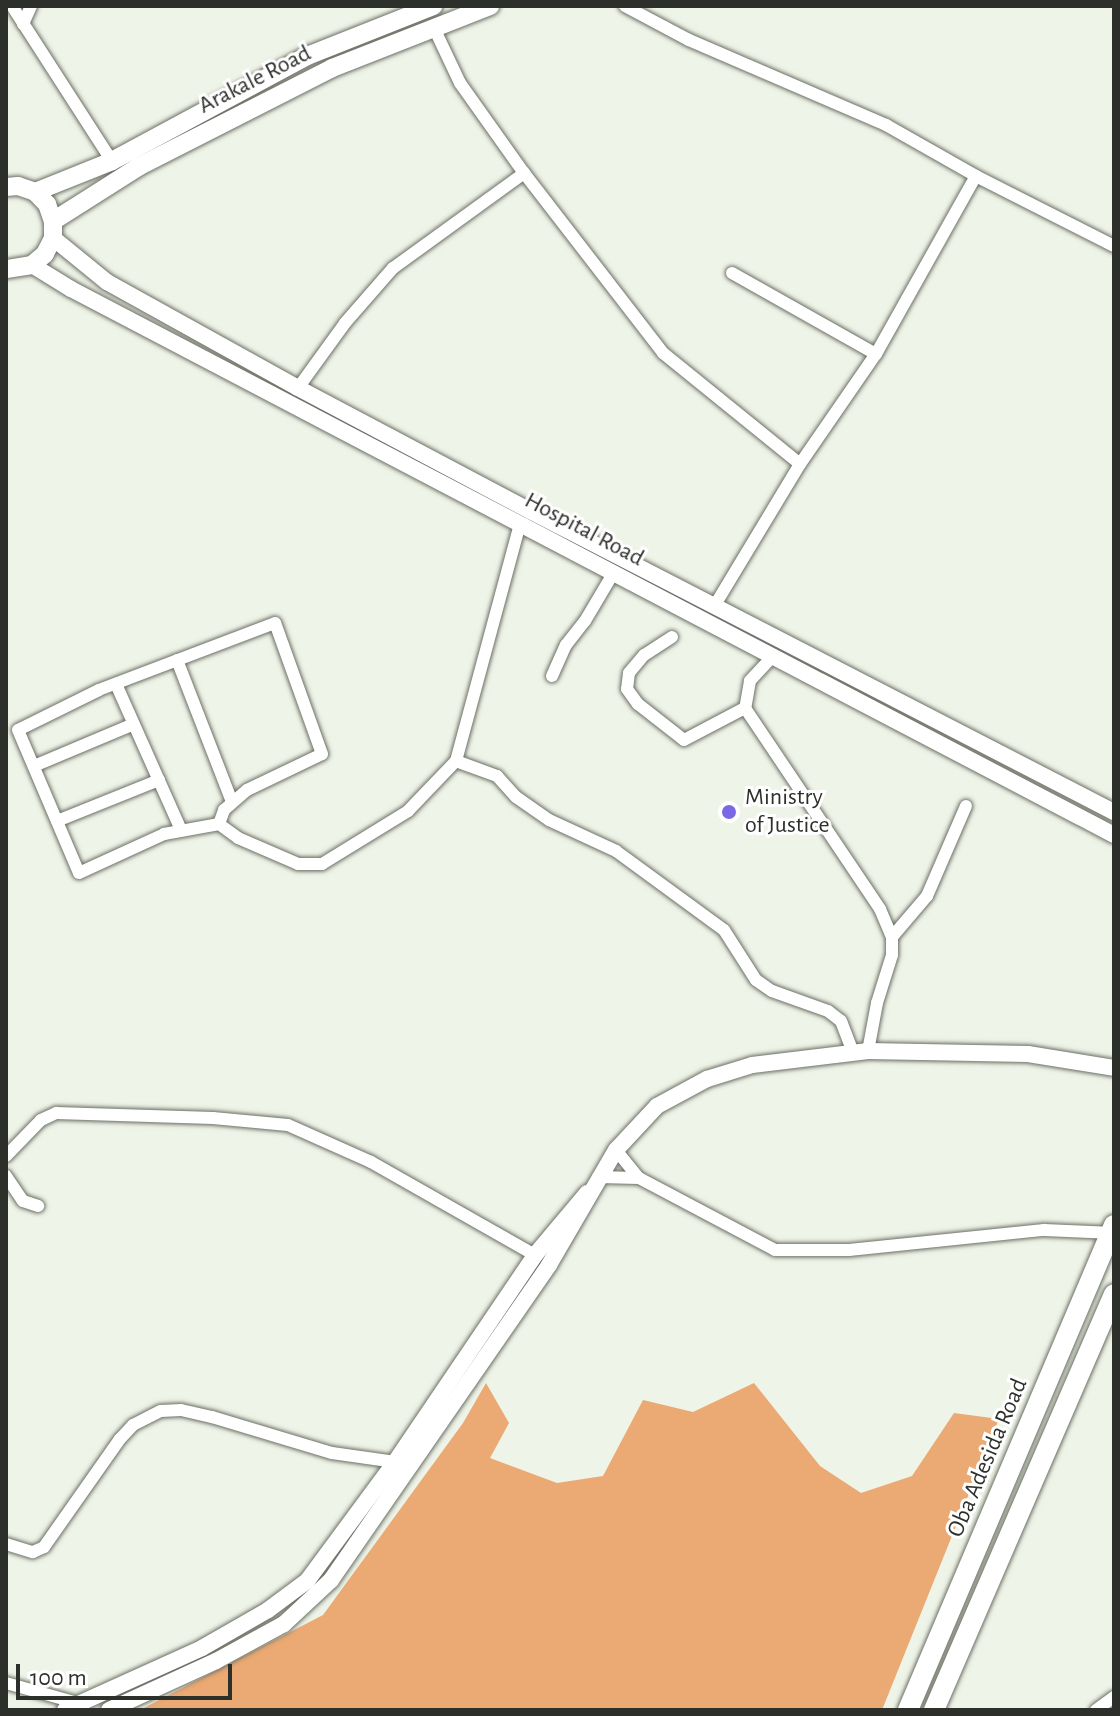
<!DOCTYPE html>
<html>
<head>
<meta charset="utf-8">
<style>
	body { margin:0 }
	#map { position:relative; width:1120px; height:1716px; overflow:hidden; background:#eff4e8; font-family:"Alegreya Sans",sans-serif }
	div>[style] { position:absolute }
	[style*='--x'] { left:calc(var(--x)*1px); top:calc(var(--y)*1px); width:calc(var(--w)*1px); rotate:calc(var(--a)*1deg) }
	.forest>* { inset:0; background:#eba973 }
	.roads { filter:drop-shadow(0 0 2px #6b6f65) drop-shadow(0 0 2px #6b6f65) }
	.minor>* { height:12px; margin:-6px; padding:0 6px; transform-origin:6px; border-radius:6px; background:#fff }
	.tertiary>* { height:16px; margin:-8px; padding:0 8px; transform-origin:8px; border-radius:8px; background:#fff }
	.secondary>* { height:18px; margin:-9px; padding:0 9px; transform-origin:9px; border-radius:9px; background:#fff }
	.primary>* { height:20px; margin:-10px; padding:0 10px; transform-origin:10px; border-radius:10px; background:#fff }
	.dots>* { width:22px; height:22px; translate:-50% -50%; box-sizing:border-box; border:4px solid #fff; border-radius:50% }
	span { translate:-50% -50%; white-space:nowrap; text-align:center; line-height:1.15; -webkit-text-stroke:6px #fff; paint-order:stroke }
	.street-label { font-size:24px; color:#2d2f2b }
	.poi-label { font-size:24px; color:#2d2f2b }
	.left { translate:0 -50%; text-align:left }
	.frame { position:absolute; inset:0; border:8px solid #2d2f2b; pointer-events:none }
	.scale { position:absolute; left:16px; top:1664px; width:216px; height:36px; box-sizing:border-box; border:4px solid #2d2f2b; border-top:0; padding-left:10px; font-size:24px; line-height:28px; white-space:nowrap; color:#2d2f2b; -webkit-text-stroke:6px #fff; paint-order:stroke }
</style>
</head>
<body>
<div id="map">
	<div class="forest">
		<i style="clip-path:polygon(486px 1383px,509px 1423px,490px 1458px,557px 1483px,603px 1476px,643px 1400px,693px 1412px,754px 1383px,820px 1466px,861px 1493px,912px 1476px,954px 1413px,999px 1419px,882px 1710px,140px 1710px,323px 1615px,463px 1423px)"></i>
	</div>
	<div class="roads">
		<div class="minor">
			<i style="--x:12;--y:6;--w:184;--a:57.2"></i>
			<i style="--x:625;--y:6;--w:72;--a:28"></i>
			<i style="--x:689;--y:40;--w:215;--a:23.3"></i>
			<i style="--x:886;--y:125;--w:103;--a:29.5"></i>
			<i style="--x:976;--y:176;--w:155;--a:26.9"></i>
			<i style="--x:23;--y:24;--w:20;--a:-66"></i>
			<i style="--x:434;--y:28;--w:61;--a:64.7"></i>
			<i style="--x:460;--y:83;--w:110;--a:54.6"></i>
			<i style="--x:524;--y:173;--w:227;--a:52.3"></i>
			<i style="--x:663;--y:353;--w:176;--a:39"></i>
			<i style="--x:732;--y:273;--w:165;--a:29.4"></i>
			<i style="--x:298;--y:388;--w:80;--a:-54.1"></i>
			<i style="--x:345;--y:323;--w:73;--a:-48.9"></i>
			<i style="--x:393;--y:268;--w:162;--a:-35.9"></i>
			<i style="--x:715;--y:605;--w:165;--a:-58.9"></i>
			<i style="--x:800;--y:464;--w:134;--a:-55.4"></i>
			<i style="--x:876;--y:354;--w:204;--a:-60.7"></i>
			<i style="--x:672;--y:637;--w:33;--a:147"></i>
			<i style="--x:644;--y:655;--w:23;--a:130"></i>
			<i style="--x:629;--y:673;--w:16;--a:97"></i>
			<i style="--x:627;--y:689;--w:19;--a:54"></i>
			<i style="--x:638;--y:704;--w:58;--a:38"></i>
			<i style="--x:684;--y:740;--w:69;--a:-27.7"></i>
			<i style="--x:773;--y:656;--w:34;--a:133"></i>
			<i style="--x:750;--y:681;--w:27;--a:100"></i>
			<i style="--x:745;--y:708;--w:242;--a:56.1"></i>
			<i style="--x:880;--y:909;--w:30;--a:67"></i>
			<i style="--x:892;--y:937;--w:18;--a:90"></i>
			<i style="--x:892;--y:955;--w:50;--a:107.4"></i>
			<i style="--x:877;--y:1003;--w:49;--a:100.6"></i>
			<i style="--x:177;--y:660;--w:152;--a:68.8"></i>
			<i style="--x:552;--y:676;--w:34;--a:-66"></i>
			<i style="--x:566;--y:645;--w:31;--a:-52"></i>
			<i style="--x:585;--y:621;--w:57;--a:-59.4"></i>
			<i style="--x:116;--y:684;--w:160;--a:66"></i>
			<i style="--x:456;--y:761;--w:44;--a:20.1"></i>
			<i style="--x:497;--y:776;--w:28;--a:48"></i>
			<i style="--x:516;--y:797;--w:40;--a:34.9"></i>
			<i style="--x:549;--y:820;--w:74;--a:24.8"></i>
			<i style="--x:616;--y:851;--w:134;--a:36.2"></i>
			<i style="--x:724;--y:930;--w:59;--a:57.4"></i>
			<i style="--x:756;--y:980;--w:19;--a:35"></i>
			<i style="--x:772;--y:991;--w:59;--a:19.7"></i>
			<i style="--x:828;--y:1011;--w:16;--a:38"></i>
			<i style="--x:841;--y:1021;--w:33;--a:69"></i>
			<i style="--x:34;--y:766;--w:108;--a:-22.8"></i>
			<i style="--x:57;--y:821;--w:110;--a:-21.9"></i>
			<i style="--x:219;--y:824;--w:15;--a:-70"></i>
			<i style="--x:224;--y:810;--w:30;--a:-41"></i>
			<i style="--x:247;--y:790;--w:83;--a:-25.6"></i>
			<i style="--x:322;--y:754;--w:139;--a:-109.7"></i>
			<i style="--x:275;--y:623;--w:188;--a:159.2"></i>
			<i style="--x:99;--y:690;--w:90;--a:153.7"></i>
			<i style="--x:18;--y:730;--w:155;--a:66.9"></i>
			<i style="--x:79;--y:873;--w:94;--a:-24.6"></i>
			<i style="--x:164;--y:834;--w:56;--a:-10.3"></i>
			<i style="--x:219;--y:824;--w:24;--a:36"></i>
			<i style="--x:238;--y:838;--w:65;--a:23.4"></i>
			<i style="--x:298;--y:864;--w:24;--a:0"></i>
			<i style="--x:322;--y:864;--w:101;--a:-31.6"></i>
			<i style="--x:408;--y:811;--w:69;--a:-46.2"></i>
			<i style="--x:456;--y:761;--w:246;--a:-74.9"></i>
			<i style="--x:892;--y:937;--w:54;--a:-49.5"></i>
			<i style="--x:927;--y:896;--w:98;--a:-66.6"></i>
			<i style="--x:616;--y:1150;--w:36;--a:51"></i>
			<i style="--x:639;--y:1178;--w:154;--a:27.9"></i>
			<i style="--x:775;--y:1250;--w:74;--a:0"></i>
			<i style="--x:849;--y:1250;--w:196;--a:-5.9"></i>
			<i style="--x:1044;--y:1230;--w:70;--a:2.5"></i>
			<i style="--x:6;--y:1156;--w:50;--a:-45.8"></i>
			<i style="--x:41;--y:1120;--w:17;--a:-25"></i>
			<i style="--x:56;--y:1113;--w:157;--a:1.8"></i>
			<i style="--x:213;--y:1118;--w:75;--a:5.3"></i>
			<i style="--x:288;--y:1125;--w:91;--a:24"></i>
			<i style="--x:371;--y:1162;--w:189;--a:29.6"></i>
			<i style="--x:6;--y:1176;--w:30;--a:56"></i>
			<i style="--x:23;--y:1201;--w:16;--a:18"></i>
			<i style="--x:598;--y:1177;--w:41;--a:1.4"></i>
			<i style="--x:6;--y:1544;--w:28;--a:17"></i>
			<i style="--x:33;--y:1552;--w:12;--a:-24"></i>
			<i style="--x:44;--y:1547;--w:132;--a:-54.9"></i>
			<i style="--x:120;--y:1439;--w:19;--a:-47"></i>
			<i style="--x:133;--y:1425;--w:31;--a:-27"></i>
			<i style="--x:161;--y:1411;--w:20;--a:-3"></i>
			<i style="--x:181;--y:1410;--w:32;--a:13"></i>
			<i style="--x:212;--y:1417;--w:125;--a:16.7"></i>
			<i style="--x:332;--y:1453;--w:64;--a:8.1"></i>
			<i style="--x:6;--y:1683;--w:78;--a:15.6"></i>
			<i style="--x:1096;--y:1710;--w:22;--a:-36"></i>
		</div>
		<div class="tertiary">
			<i style="--x:53;--y:238;--w:70;--a:39.2"></i>
			<i style="--x:107;--y:282;--w:218;--a:29"></i>
			<i style="--x:298;--y:388;--w:263;--a:27.9"></i>
			<i style="--x:530;--y:511;--w:657;--a:27.27"></i>
			<i style="--x:32;--y:265;--w:46;--a:31.6"></i>
			<i style="--x:71;--y:289;--w:1177;--a:27.63"></i>
			<i style="--x:65;--y:1710;--w:150;--a:-24.3"></i>
			<i style="--x:202;--y:1648;--w:76;--a:-29.9"></i>
			<i style="--x:268;--y:1610;--w:49;--a:-36.6"></i>
			<i style="--x:307;--y:1581;--w:148;--a:-53.5"></i>
			<i style="--x:395;--y:1462;--w:250;--a:-55.9"></i>
			<i style="--x:535;--y:1255;--w:81;--a:-50"></i>
			<i style="--x:109;--y:1710;--w:118;--a:-24.6"></i>
			<i style="--x:216;--y:1661;--w:77;--a:-28.6"></i>
			<i style="--x:284;--y:1624;--w:64;--a:-43.1"></i>
			<i style="--x:331;--y:1580;--w:383;--a:-55.3"></i>
			<i style="--x:549;--y:1265;--w:133;--a:-59.8"></i>
			<i style="--x:616;--y:1150;--w:60;--a:-47"></i>
			<i style="--x:657;--y:1106;--w:57;--a:-28.4"></i>
			<i style="--x:707;--y:1079;--w:47;--a:-17.3"></i>
			<i style="--x:752;--y:1065;--w:117;--a:-6.9"></i>
			<i style="--x:868;--y:1051;--w:160;--a:1.1"></i>
			<i style="--x:1028;--y:1054;--w:87;--a:9.2"></i>
		</div>
		<div class="secondary">
			<i style="--x:6;--y:187;--w:12;--a:-5"></i>
			<i style="--x:18;--y:186;--w:18;--a:19"></i>
			<i style="--x:35;--y:192;--w:17;--a:45"></i>
			<i style="--x:47;--y:204;--w:18;--a:71"></i>
			<i style="--x:53;--y:221;--w:17;--a:90"></i>
			<i style="--x:53;--y:238;--w:18;--a:117"></i>
			<i style="--x:45;--y:254;--w:17;--a:140"></i>
			<i style="--x:32;--y:265;--w:26;--a:171"></i>
			<i style="--x:35;--y:192;--w:83;--a:-21.9"></i>
			<i style="--x:112;--y:161;--w:221;--a:-28.3"></i>
			<i style="--x:307;--y:56;--w:136;--a:-21.6"></i>
			<i style="--x:53;--y:221;--w:101;--a:-32.4"></i>
			<i style="--x:138;--y:167;--w:218;--a:-27"></i>
			<i style="--x:332;--y:68;--w:170;--a:-21.4"></i>
		</div>
		<div class="primary">
			<i style="--x:908;--y:1710;--w:527;--a:-66.99"></i>
			<i style="--x:934;--y:1710;--w:453;--a:-66.6"></i>
		</div>
	</div>
	<div class="dots">
		<i style="left:729px;top:812px;background:#7a69e5"></i>
	</div>
	<div class="street-label">
		<span style="left:255px;top:80px;rotate:-27deg">Arakale Road</span>
		<span style="left:584px;top:530px;rotate:28deg">Hospital Road</span>
		<span style="left:988px;top:1458px;rotate:-67deg">Oba Adesida Road</span>
	</div>
	<div class="poi-label">
		<span class="left" style="left:745px;top:812px">Ministry<br>of Justice</span>
	</div>
	<div class="frame"></div>
	<div class="scale">100 m</div>
</div>
</body>
</html>
